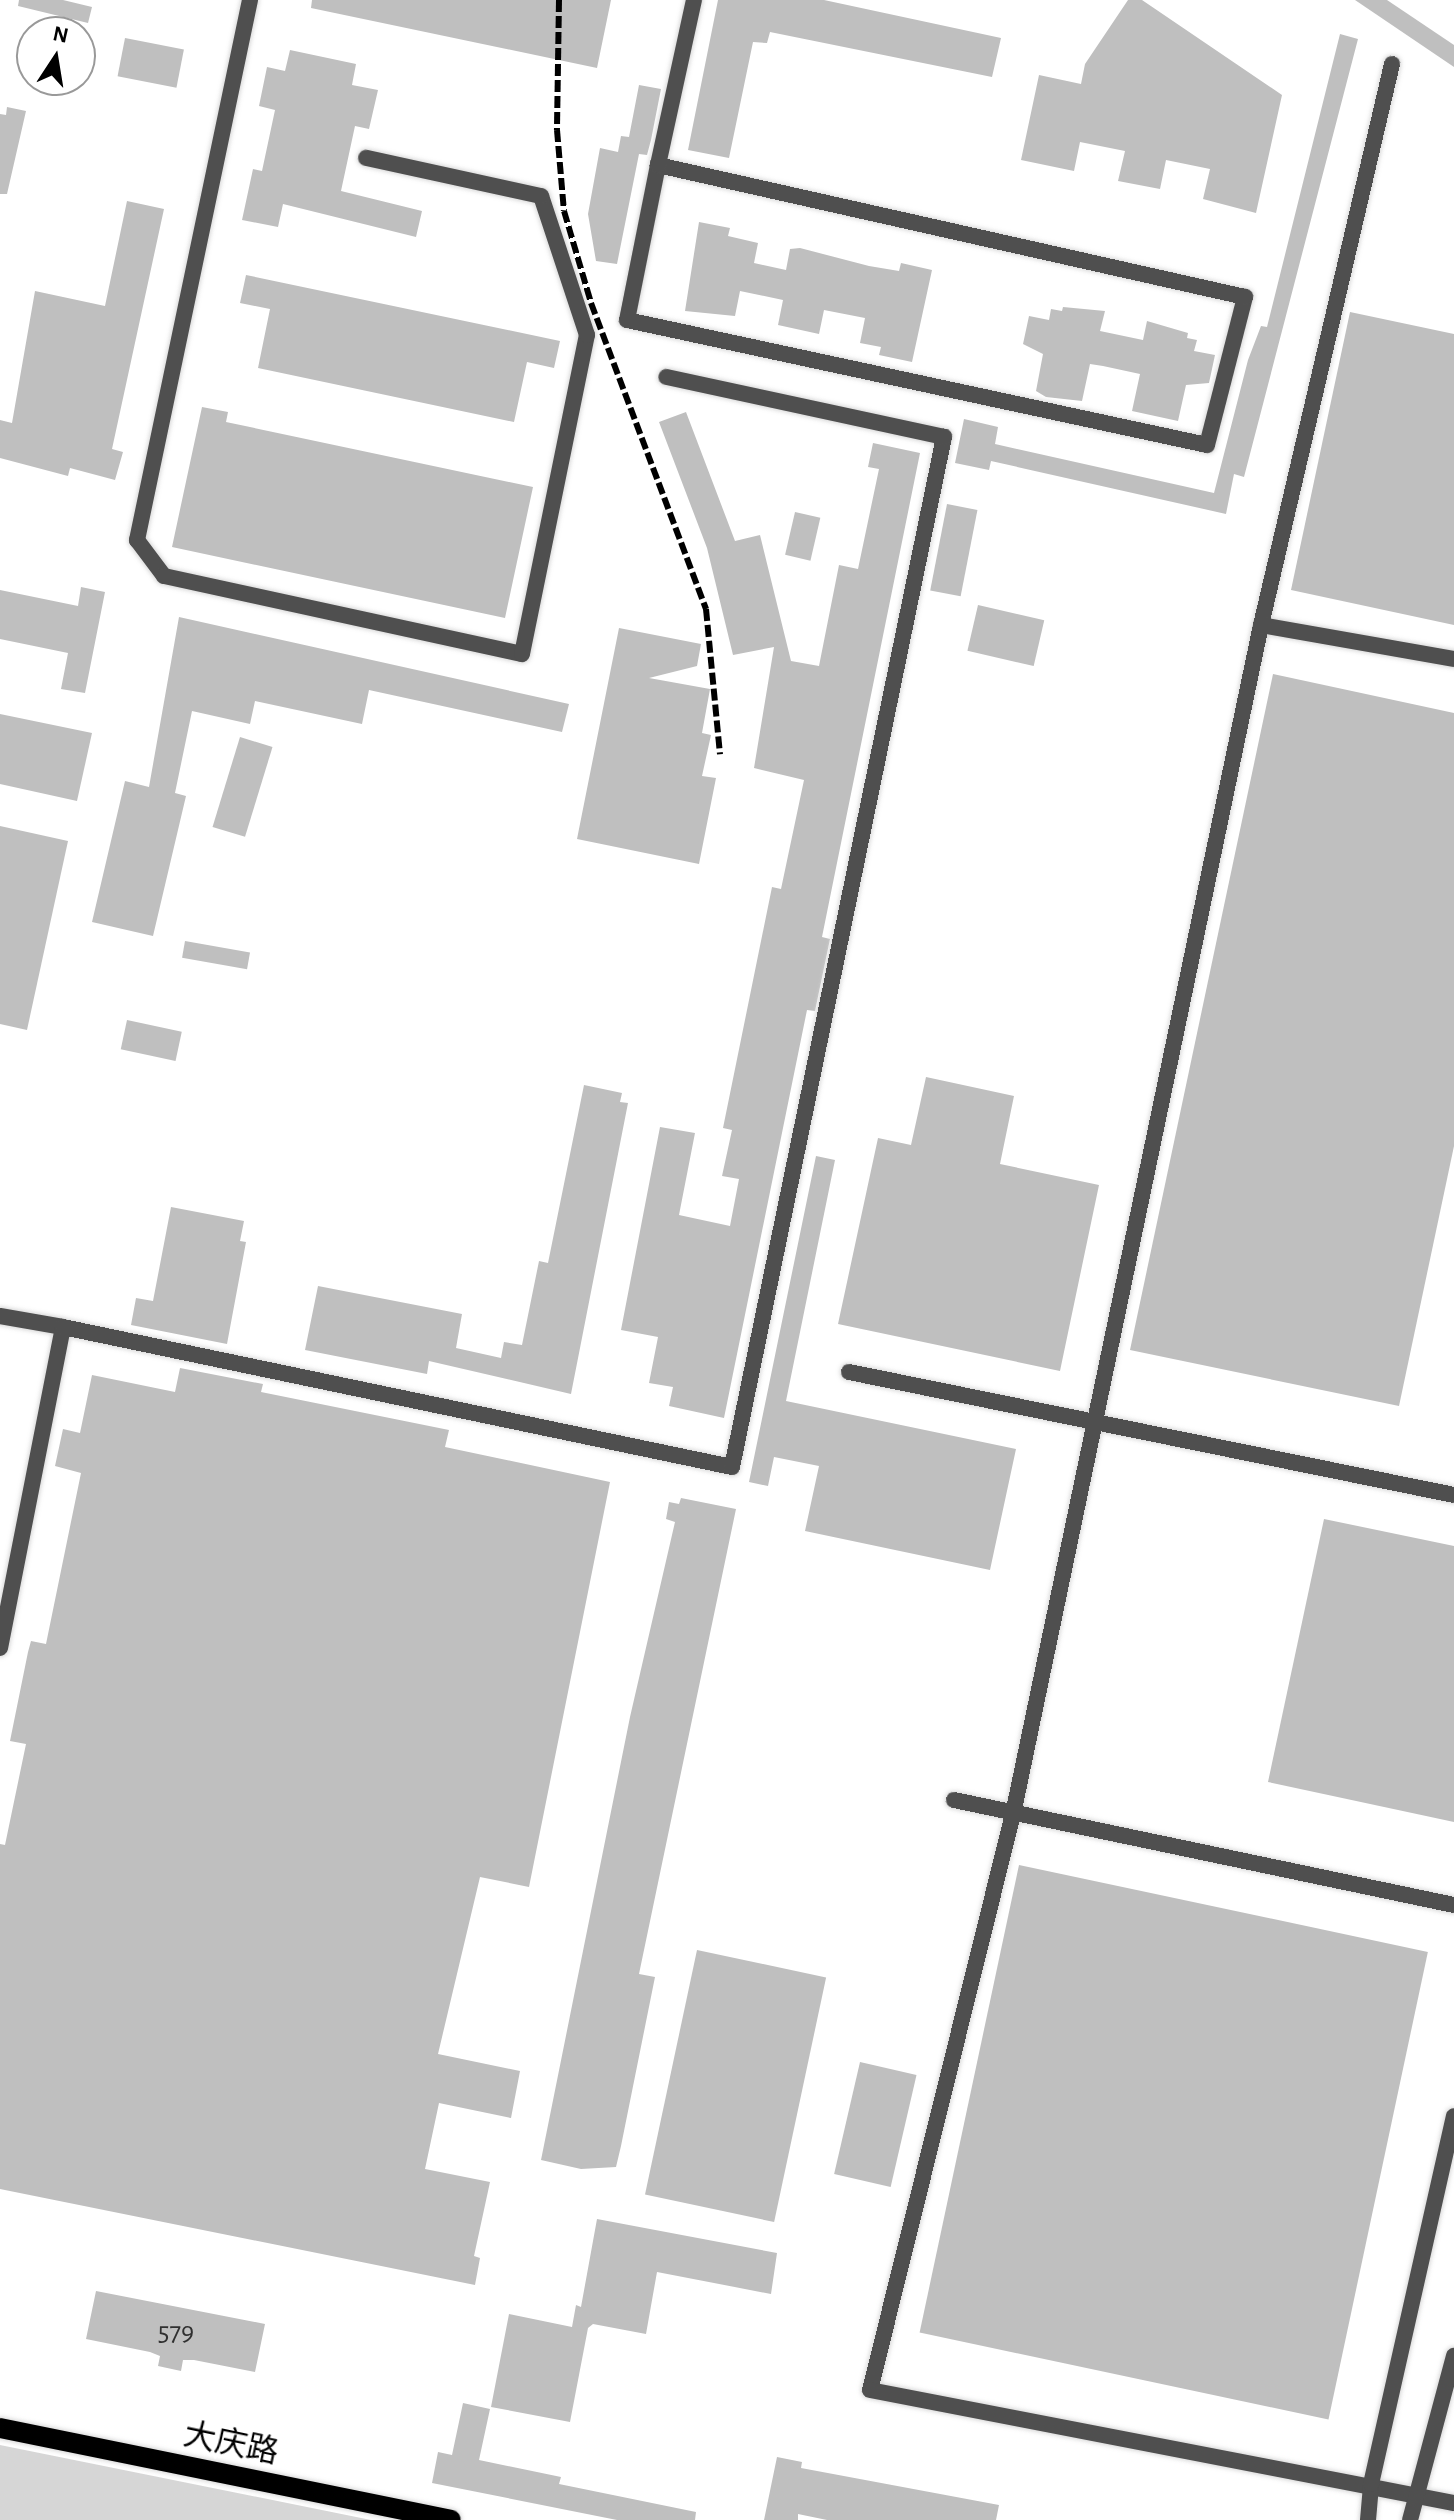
<!DOCTYPE html>
<html>
<head>
<meta charset="utf-8">
<style>
	body { margin:0 }
	#map { position:relative; width:1454px; height:2520px; overflow:hidden; background:#fff; font-family:"Alegreya Sans","Noto Sans SC",sans-serif }
	div>[style] { position:absolute }
	[style*='--x'] { left:calc(var(--x)*1px); top:calc(var(--y)*1px); width:calc(var(--w)*1px); rotate:calc(var(--a)*1deg) }
	.green>* { inset:0; background:#d6d6d6 }
	.building>* { inset:0; background:#bfbfbf; transform-origin:0 0 }
	.roads { filter:drop-shadow(0 0 2px #dbdbdb) drop-shadow(0 0 2px #dbdbdb) }
	.minor>* { height:16px; margin:-8px; padding:0 8px; transform-origin:8px; border-radius:8px; background:#4f4f4f }
	.primary>* { height:20px; margin:-10px; padding:0 10px; transform-origin:10px; border-radius:10px; background:#000 }
	.rail>* { height:6px; margin-top:-3px; transform-origin:0; background:repeating-linear-gradient(90deg,#000 0 12px,transparent 0 16px) }
	span { translate:-50% -50%; white-space:nowrap; text-align:center; line-height:1.15; -webkit-text-stroke:7px #fff; paint-order:stroke }
	.number-label { font-size:28px; color:#303030 }
	.number-label span { -webkit-text-stroke-width:0 }
	.street-label { font-size:32px; color:#000 }
	.north { position:absolute; left:16px; top:16px; width:80px; height:80px; box-sizing:border-box; background:#fff; border:2px solid #999; border-radius:50%; rotate:12deg; font-size:22px; font-weight:700; line-height:32px; text-align:center; color:#000 }
	.north::after { content:''; display:block; margin:auto; width:28px; height:36px; background:#000; clip-path:polygon(50% 0,100% 100%,50% 72%,0 100%) }
</style>
</head>
<body>
<div id="map">
	<div class="green">
		<i style="clip-path:polygon(0 2445px,371px 2520px,0 2520px)"></i>
	</div>
	<div class="building">
		<i style="clip-path:polygon(19px 0,63px 0,92px 7px,88px 23px,18px 6px)"></i>
		<i style="clip-path:polygon(312px 0,611px 0,597px 68px,311px 8px)"></i>
		<i style="clip-path:polygon(718px 0,824px 0,1001px 38px,992px 77px,770px 32px,767px 43px,753px 42px,729px 158px,688px 150px)"></i>
		<i style="clip-path:polygon(1128px 0,1142px 0,1282px 95px,1256px 213px,1203px 199px,1210px 169px,1166px 160px,1160px 189px,1118px 181px,1125px 151px,1080px 142px,1074px 171px,1021px 160px,1039px 75px,1081px 84px,1085px 64px)"></i>
		<i style="clip-path:polygon(1355px 0,1387px 0,1454px 45px,1454px 67px)"></i>
		<i style="clip-path:polygon(1340px 34px,1358px 39px,1244px 477px,1234px 474px,1226px 514px,991px 461px,989px 470px,955px 463px,964px 419px,998px 427px,995px 444px,1214px 493px,1248px 360px,1261px 326px,1267px 327px)"></i>
		<i style="left:125px;top:38px;width:60px;height:39px;rotate:11deg"></i>
		<i style="clip-path:polygon(290px 50px,356px 64px,352px 85px,378px 90px,369px 129px,355px 126px,341px 191px,422px 211px,416px 237px,283px 204px,278px 227px,242px 220px,253px 169px,262px 171px,275px 110px,259px 106px,267px 67px,285px 71px)"></i>
		<i style="clip-path:polygon(639px 85px,661px 89px,651px 140px,647px 155px,639px 154px,617px 264px,596px 261px,588px 214px,600px 148px,618px 152px,621px 136px,629px 137px)"></i>
		<i style="clip-path:polygon(7px 107px,26px 111px,7px 194px,0 194px,0 114px,6px 115px)"></i>
		<i style="clip-path:polygon(127px 201px,164px 209px,112px 449px,123px 452px,115px 480px,70px 468px,68px 476px,0 458px,0 420px,12px 423px,35px 291px,105px 306px)"></i>
		<i style="clip-path:polygon(699px 222px,730px 228px,728px 236px,758px 243px,754px 263px,786px 270px,790px 249px,800px 248px,869px 266px,899px 271px,901px 263px,932px 270px,912px 362px,879px 355px,881px 347px,860px 343px,865px 318px,824px 310px,819px 334px,778px 325px,783px 300px,740px 291px,735px 316px,685px 311px)"></i>
		<i style="clip-path:polygon(246px 275px,560px 341px,554px 368px,527px 362px,514px 422px,258px 368px,270px 309px,240px 303px)"></i>
		<i style="clip-path:polygon(1063px 307px,1105px 311px,1100px 331px,1143px 340px,1147px 321px,1188px 333px,1187px 338px,1197px 340px,1194px 351px,1215px 355px,1209px 383px,1186px 385px,1178px 421px,1132px 411px,1140px 374px,1103px 366px,1090px 364px,1082px 401px,1046px 397px,1036px 391px,1043px 354px,1023px 344px,1029px 316px,1049px 320px,1051px 309px,1062px 311px)"></i>
		<i style="clip-path:polygon(1350px 312px,1454px 334px,1454px 625px,1291px 590px)"></i>
		<i style="clip-path:polygon(202px 407px,228px 412px,226px 422px,533px 487px,505px 618px,172px 547px)"></i>
		<i style="clip-path:polygon(686px 412px,735px 541px,760px 535px,791px 661px,819px 666px,839px 565px,858px 569px,879px 469px,868px 467px,873px 443px,920px 453px,822px 937px,830px 939px,815px 1011px,807px 1010px,724px 1418px,669px 1406px,673px 1387px,649px 1383px,658px 1337px,621px 1330px,660px 1127px,695px 1133px,679px 1215px,730px 1226px,739px 1179px,722px 1176px,732px 1130px,723px 1128px,772px 887px,781px 889px,804px 780px,754px 768px,774px 647px,733px 655px,707px 548px,659px 422px)"></i>
		<i style="left:947px;top:504px;width:31px;height:88px;rotate:11deg"></i>
		<i style="left:795px;top:512px;width:26px;height:44px;rotate:13deg"></i>
		<i style="clip-path:polygon(81px 587px,105px 592px,85px 693px,61px 689px,68px 653px,0 639px,0 590px,78px 606px)"></i>
		<i style="left:978px;top:605px;width:68px;height:47px;rotate:13deg"></i>
		<i style="clip-path:polygon(179px 617px,569px 704px,562px 732px,369px 690px,362px 724px,255px 701px,250px 724px,192px 711px,175px 793px,186px 796px,153px 936px,92px 922px,125px 781px,149px 787px)"></i>
		<i style="clip-path:polygon(619px 628px,701px 644px,697px 666px,649px 678px,710px 689px,702px 733px,711px 735px,702px 776px,716px 778px,699px 864px,577px 839px)"></i>
		<i style="clip-path:polygon(1273px 674px,1454px 713px,1454px 1146px,1399px 1406px,1130px 1350px)"></i>
		<i style="clip-path:polygon(0 714px,92px 733px,77px 801px,0 784px)"></i>
		<i style="left:240px;top:737px;width:34px;height:94px;rotate:17deg"></i>
		<i style="clip-path:polygon(0 826px,68px 841px,27px 1030px,0 1024px)"></i>
		<i style="left:185px;top:941px;width:66px;height:17px;rotate:10deg"></i>
		<i style="left:127px;top:1020px;width:56px;height:30px;rotate:12deg"></i>
		<i style="clip-path:polygon(926px 1077px,1014px 1096px,1000px 1164px,1099px 1185px,1060px 1371px,838px 1324px,878px 1138px,911px 1145px)"></i>
		<i style="clip-path:polygon(584px 1085px,622px 1093px,620px 1102px,628px 1103px,571px 1394px,429px 1361px,427px 1374px,305px 1350px,318px 1286px,462px 1314px,456px 1348px,501px 1358px,504px 1342px,522px 1345px,539px 1261px,548px 1263px)"></i>
		<i style="clip-path:polygon(816px 1156px,835px 1160px,786px 1401px,1016px 1449px,990px 1570px,805px 1531px,819px 1466px,774px 1457px,768px 1486px,749px 1482px)"></i>
		<i style="clip-path:polygon(171px 1207px,244px 1221px,240px 1241px,246px 1242px,227px 1344px,131px 1325px,136px 1298px,153px 1301px)"></i>
		<i style="clip-path:polygon(180px 1368px,263px 1384px,261px 1392px,449px 1430px,445px 1447px,610px 1482px,529px 1887px,480px 1877px,438px 2054px,520px 2071px,511px 2118px,439px 2103px,425px 2169px,490px 2182px,474px 2256px,480px 2258px,475px 2285px,0 2189px,0 1844px,5px 1845px,26px 1744px,10px 1741px,28px 1652px,31px 1641px,46px 1644px,81px 1473px,55px 1466px,63px 1429px,80px 1433px,92px 1375px,175px 1392px)"></i>
		<i style="clip-path:polygon(681px 1498px,736px 1509px,639px 1974px,655px 1977px,621px 2146px,616px 2167px,581px 2169px,541px 2160px,630px 1717px,675px 1522px,666px 1519px,669px 1502px,679px 1504px)"></i>
		<i style="clip-path:polygon(1324px 1519px,1454px 1546px,1454px 1822px,1268px 1782px)"></i>
		<i style="left:1019px;top:1865px;width:418px;height:478px;rotate:12deg"></i>
		<i style="left:697px;top:1950px;width:132px;height:250px;rotate:12deg"></i>
		<i style="left:860px;top:2062px;width:58px;height:115px;rotate:13deg"></i>
		<i style="clip-path:polygon(597px 2219px,777px 2253px,771px 2294px,657px 2272px,646px 2334px,593px 2324px,588px 2328px,570px 2422px,491px 2407px,509px 2314px,572px 2327px,576px 2305px,581px 2307px)"></i>
		<i style="clip-path:polygon(96px 2291px,265px 2324px,255px 2372px,194px 2360px,183px 2360px,181px 2371px,158px 2366px,160px 2356px,150px 2352px,86px 2339px)"></i>
		<i style="clip-path:polygon(463px 2403px,490px 2409px,479px 2460px,561px 2477px,559px 2484px,696px 2512px,695px 2520px,617px 2520px,432px 2483px,438px 2452px,452px 2455px)"></i>
		<i style="clip-path:polygon(777px 2457px,802px 2462px,801px 2468px,999px 2505px,996px 2520px,827px 2520px,798px 2514px,798px 2520px,764px 2520px)"></i>
	</div>
	<div class="roads">
		<div class="minor">
			<i style="--x:250;--y:0;--w:552;--a:101.82"></i>
			<i style="--x:137;--y:540;--w:45;--a:53.1"></i>
			<i style="--x:164;--y:576;--w:366;--a:12.3"></i>
			<i style="--x:522;--y:654;--w:326;--a:-78.5"></i>
			<i style="--x:587;--y:335;--w:146;--a:-108.3"></i>
			<i style="--x:541;--y:196;--w:179;--a:-167.7"></i>
			<i style="--x:1392;--y:64;--w:576;--a:103.14"></i>
			<i style="--x:1261;--y:625;--w:1215;--a:101.78"></i>
			<i style="--x:1013;--y:1814;--w:593;--a:103.94"></i>
			<i style="--x:870;--y:2390;--w:595;--a:10.95"></i>
			<i style="--x:658;--y:165;--w:158;--a:101.3"></i>
			<i style="--x:627;--y:320;--w:593;--a:12.16"></i>
			<i style="--x:1207;--y:445;--w:153;--a:-75.6"></i>
			<i style="--x:1245;--y:297;--w:602;--a:-167.33"></i>
			<i style="--x:658;--y:165;--w:169;--a:-77.7"></i>
			<i style="--x:1261;--y:625;--w:196;--a:10"></i>
			<i style="--x:0;--y:1316;--w:64;--a:9.9"></i>
			<i style="--x:63;--y:1327;--w:327;--a:101.1"></i>
			<i style="--x:63;--y:1327;--w:683;--a:11.82"></i>
			<i style="--x:732;--y:1467;--w:1052;--a:-78.37"></i>
			<i style="--x:944;--y:437;--w:284;--a:-167.8"></i>
			<i style="--x:849;--y:1372;--w:617;--a:11.49"></i>
			<i style="--x:954;--y:1800;--w:511;--a:11.86"></i>
			<i style="--x:1368;--y:2520;--w:36;--a:-85"></i>
			<i style="--x:1371;--y:2484;--w:377;--a:-77.3"></i>
			<i style="--x:1410;--y:2520;--w:170;--a:-75"></i>
		</div>
		<div class="primary">
			<i style="--x:0;--y:2428;--w:460;--a:11.5"></i>
		</div>
	</div>
	<div class="rail">
		<i style="--x:559;--y:0;--w:130;--a:90.9"></i>
		<i style="--x:557;--y:130;--w:81;--a:85.1"></i>
		<i style="--x:564;--y:211;--w:96;--a:73.6"></i>
		<i style="--x:591;--y:303;--w:327;--a:69.4"></i>
		<i style="--x:706;--y:609;--w:146;--a:84.5"></i>
	</div>
	<div class="number-label">
		<span style="left:176px;top:2332px">579</span>
	</div>
	<div class="street-label">
		<span style="left:231px;top:2444px;rotate:12deg">大庆路</span>
	</div>
	<div class="north">N</div>
</div>
</body>
</html>
